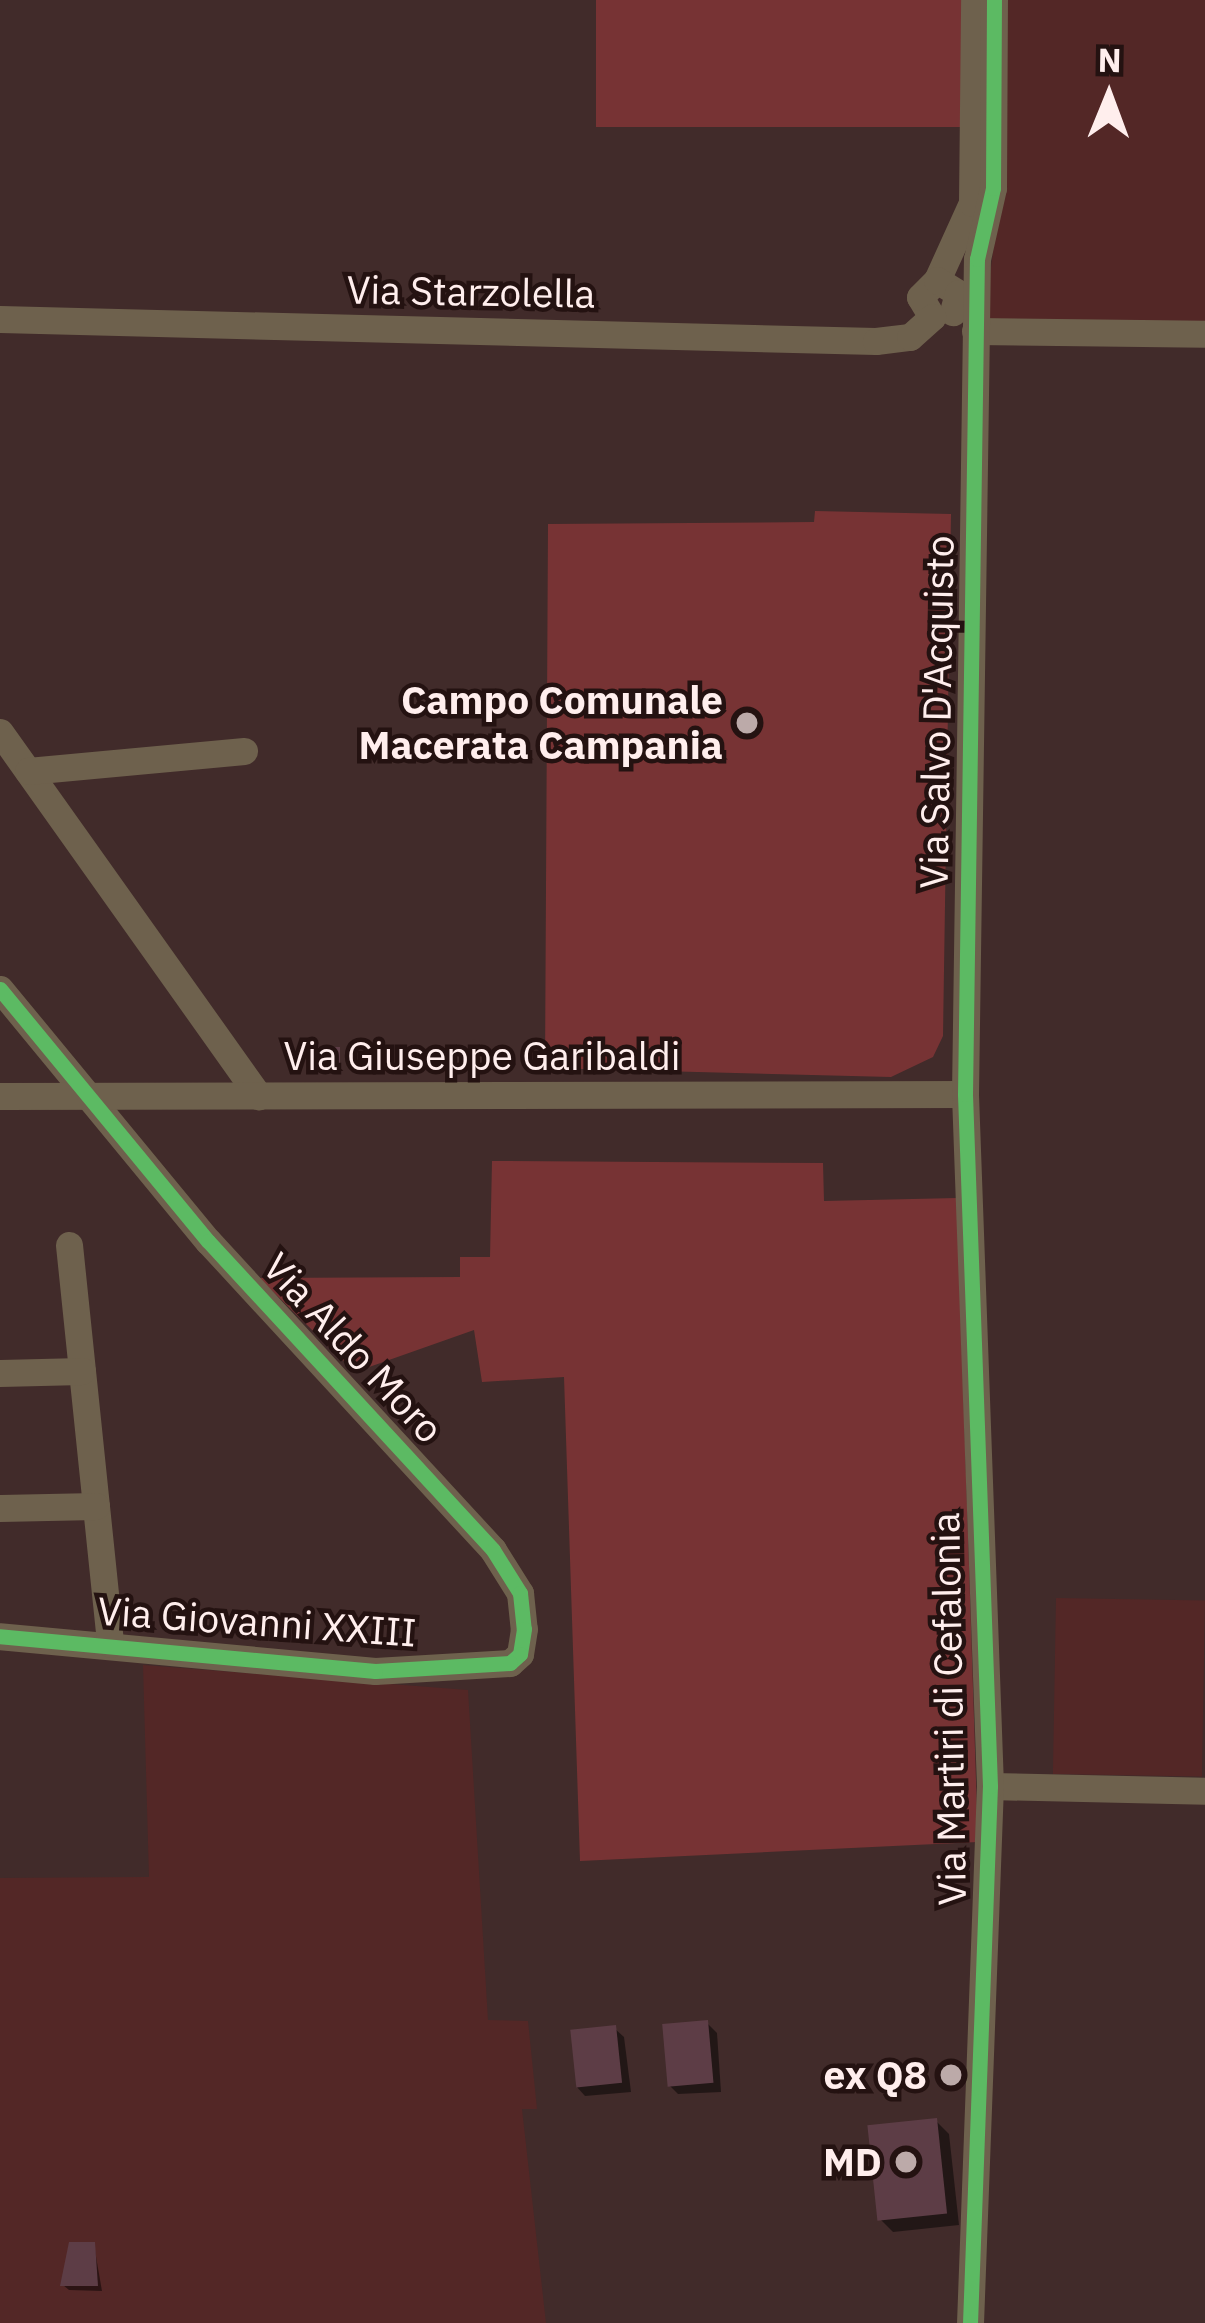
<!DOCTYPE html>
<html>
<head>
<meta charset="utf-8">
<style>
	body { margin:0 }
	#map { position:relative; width:1205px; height:2323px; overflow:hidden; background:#412b2a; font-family:"IBM Plex Sans",sans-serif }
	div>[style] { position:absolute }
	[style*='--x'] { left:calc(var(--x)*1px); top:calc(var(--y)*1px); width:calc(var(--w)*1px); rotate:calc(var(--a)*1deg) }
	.built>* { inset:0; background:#532726; transform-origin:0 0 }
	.green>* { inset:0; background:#773334; transform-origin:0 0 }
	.shadow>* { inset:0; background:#0007 }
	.building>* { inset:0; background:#5d3d46; transform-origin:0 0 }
	.minor>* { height:27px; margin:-13.5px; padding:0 13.5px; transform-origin:13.5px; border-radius:13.5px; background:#6e614d }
	.cycleway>* { height:15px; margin:-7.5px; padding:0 7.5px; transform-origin:7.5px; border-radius:7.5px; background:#5cba63 }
	.dots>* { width:33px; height:33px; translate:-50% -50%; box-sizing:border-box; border:6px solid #241211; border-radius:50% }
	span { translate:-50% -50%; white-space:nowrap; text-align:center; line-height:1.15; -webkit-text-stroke:9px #241211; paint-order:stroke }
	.street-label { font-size:39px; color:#ffeeed }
	.poi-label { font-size:39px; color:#ffeeed; font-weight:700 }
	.right { translate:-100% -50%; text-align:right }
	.north { position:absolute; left:1049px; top:36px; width:120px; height:120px; -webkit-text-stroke:9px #241211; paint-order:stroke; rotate:1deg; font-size:33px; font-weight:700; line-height:48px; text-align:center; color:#ffeeed }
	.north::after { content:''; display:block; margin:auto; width:42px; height:54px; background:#ffeeed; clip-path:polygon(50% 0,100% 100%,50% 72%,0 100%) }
</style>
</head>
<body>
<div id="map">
	<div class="built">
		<i style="clip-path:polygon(1007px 0,1205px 0,1205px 329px,983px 329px,1007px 145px)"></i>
		<i style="left:1056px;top:1598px;width:149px;height:176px;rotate:1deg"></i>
		<i style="clip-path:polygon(143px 1665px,468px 1690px,488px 2020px,528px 2021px,537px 2109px,522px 2109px,546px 2323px,0 2323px,0 1878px,149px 1877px)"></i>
	</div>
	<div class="green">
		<i style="left:596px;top:0;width:367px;height:127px"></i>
		<i style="clip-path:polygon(815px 511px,951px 514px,943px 1036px,933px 1057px,891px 1077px,545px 1068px,548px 524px,814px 522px)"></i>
		<i style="clip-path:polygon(492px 1161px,823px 1163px,824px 1201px,957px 1198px,978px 1842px,580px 1861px,564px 1377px,482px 1382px,474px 1330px,355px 1372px,259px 1278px,460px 1277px,460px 1257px,490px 1257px)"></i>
	</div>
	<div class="shadow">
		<i style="clip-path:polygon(707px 2023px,717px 2033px,721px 2092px,678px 2094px,668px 2084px)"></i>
		<i style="clip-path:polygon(614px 2028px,624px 2037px,631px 2092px,585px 2096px,576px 2086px)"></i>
		<i style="clip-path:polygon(936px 2121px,949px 2134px,959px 2225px,893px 2232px,880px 2219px)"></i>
		<i style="clip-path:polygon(94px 2245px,102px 2291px,69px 2290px,63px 2285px)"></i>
	</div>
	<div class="building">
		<i style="left:318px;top:1047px;width:22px;height:19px"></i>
		<i style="left:708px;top:2020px;width:63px;height:46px;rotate:85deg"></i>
		<i style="left:616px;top:2025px;width:58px;height:46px;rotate:84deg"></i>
		<i style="left:940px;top:2064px;width:22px;height:22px"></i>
		<i style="left:937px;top:2118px;width:96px;height:70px;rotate:84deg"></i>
		<i style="clip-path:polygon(69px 2242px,95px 2242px,98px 2286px,60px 2286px)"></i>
	</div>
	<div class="minor">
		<i style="--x:937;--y:280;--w:85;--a:-65.6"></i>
		<i style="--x:972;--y:203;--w:203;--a:-89.4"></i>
		<i style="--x:932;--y:317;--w:23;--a:-121"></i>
		<i style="--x:920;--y:297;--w:24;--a:-45"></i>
		<i style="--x:937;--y:280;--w:25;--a:32"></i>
		<i style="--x:958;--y:293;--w:20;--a:105"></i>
		<i style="--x:0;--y:319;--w:876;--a:1.44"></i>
		<i style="--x:876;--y:341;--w:34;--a:-7"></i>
		<i style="--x:910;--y:337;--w:30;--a:-42"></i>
		<i style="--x:975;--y:331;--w:230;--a:0.7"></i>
		<i style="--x:0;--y:732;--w:447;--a:54.6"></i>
		<i style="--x:28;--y:771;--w:217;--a:-5.3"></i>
		<i style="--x:0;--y:989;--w:327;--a:50.5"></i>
		<i style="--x:208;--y:1241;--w:420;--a:47.3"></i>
		<i style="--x:493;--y:1550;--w:51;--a:57.9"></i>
		<i style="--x:520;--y:1593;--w:36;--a:84"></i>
		<i style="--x:524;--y:1629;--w:25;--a:99"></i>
		<i style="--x:520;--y:1654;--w:13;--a:138"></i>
		<i style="--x:510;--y:1663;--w:135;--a:176.6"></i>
		<i style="--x:375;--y:1671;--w:377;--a:-174.7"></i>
		<i style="--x:0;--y:1096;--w:965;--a:-0.12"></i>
		<i style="--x:69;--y:1245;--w:401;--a:84.1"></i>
		<i style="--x:0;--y:1373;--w:82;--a:-1.4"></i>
		<i style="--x:0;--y:1508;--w:96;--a:-1.2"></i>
		<i style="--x:990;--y:1786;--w:215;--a:1.3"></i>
		<i style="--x:970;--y:2323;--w:537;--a:-87.87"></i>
		<i style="--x:990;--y:1786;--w:692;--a:-92.07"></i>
		<i style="--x:965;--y:1094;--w:835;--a:-89.18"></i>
		<i style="--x:977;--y:259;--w:73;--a:-77.3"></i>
		<i style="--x:993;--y:188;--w:188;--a:-89.7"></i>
	</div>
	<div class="cycleway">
		<i style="--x:0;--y:989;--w:327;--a:50.5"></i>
		<i style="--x:208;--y:1241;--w:420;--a:47.3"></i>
		<i style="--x:493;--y:1550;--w:51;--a:57.9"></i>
		<i style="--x:520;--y:1593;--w:36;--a:84"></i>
		<i style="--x:524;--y:1629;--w:25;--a:99"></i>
		<i style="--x:520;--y:1654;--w:13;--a:138"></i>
		<i style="--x:510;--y:1663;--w:135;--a:176.6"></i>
		<i style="--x:375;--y:1671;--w:377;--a:-174.7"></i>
		<i style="--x:970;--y:2323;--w:537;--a:-87.87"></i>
		<i style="--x:990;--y:1786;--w:692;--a:-92.07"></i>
		<i style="--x:965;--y:1094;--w:835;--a:-89.18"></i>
		<i style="--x:977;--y:259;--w:73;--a:-77.3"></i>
		<i style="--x:993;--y:188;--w:188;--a:-89.7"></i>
	</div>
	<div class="dots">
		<i style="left:747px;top:723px;background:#bcaaa9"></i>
		<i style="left:951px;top:2075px;background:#bcaaa9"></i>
		<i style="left:906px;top:2162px;background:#bcaaa9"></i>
	</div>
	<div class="street-label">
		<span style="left:471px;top:292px;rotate:1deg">Via Starzolella</span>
		<span style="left:937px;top:712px;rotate:-89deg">Via Salvo D'Acquisto</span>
		<span style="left:482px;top:1056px">Via Giuseppe Garibaldi</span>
		<span style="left:353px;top:1348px;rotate:47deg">Via Aldo Moro</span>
		<span style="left:257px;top:1622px;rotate:4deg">Via Giovanni XXIII</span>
		<span style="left:949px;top:1709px;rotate:-91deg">Via Martiri di Cefalonia</span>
	</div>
	<div class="poi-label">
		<span class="right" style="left:723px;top:723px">Campo Comunale<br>Macerata Campania</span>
		<span class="right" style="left:927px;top:2075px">ex Q8</span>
		<span class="right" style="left:882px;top:2162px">MD</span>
	</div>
	<div class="north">N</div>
</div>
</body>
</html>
